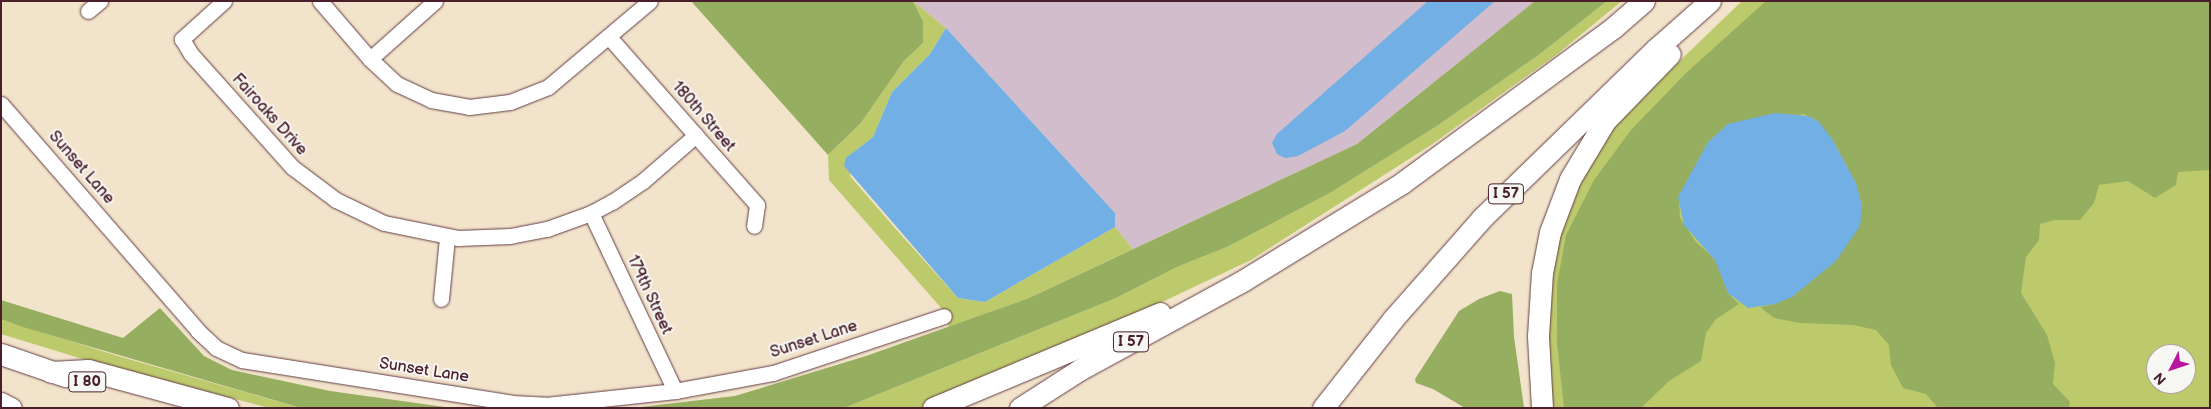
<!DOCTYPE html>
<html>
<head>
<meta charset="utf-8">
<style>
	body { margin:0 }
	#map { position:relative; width:2211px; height:409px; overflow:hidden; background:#f2e3cb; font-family:"Balsamiq Sans",sans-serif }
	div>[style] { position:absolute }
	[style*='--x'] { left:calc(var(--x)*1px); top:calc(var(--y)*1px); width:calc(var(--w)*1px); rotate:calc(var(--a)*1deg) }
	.industrial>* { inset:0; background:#d1bdcc }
	.green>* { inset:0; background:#bdca6c }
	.forest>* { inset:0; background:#96ae60 }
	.water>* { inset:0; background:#71afe4 }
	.roads { filter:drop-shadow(0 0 1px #633c43) drop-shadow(0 0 1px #633c43) }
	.minor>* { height:15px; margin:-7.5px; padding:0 7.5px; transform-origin:7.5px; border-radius:7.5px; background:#fff }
	.highway>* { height:21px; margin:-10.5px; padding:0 10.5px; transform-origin:10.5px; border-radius:10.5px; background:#fff }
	span { translate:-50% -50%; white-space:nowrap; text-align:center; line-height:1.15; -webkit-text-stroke:4px #f6f6f2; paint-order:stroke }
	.shield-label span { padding:1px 4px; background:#f6f6f2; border:1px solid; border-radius:4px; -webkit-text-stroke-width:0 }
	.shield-label { font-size:15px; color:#4a1f2b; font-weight:700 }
	.street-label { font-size:16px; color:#4a1f2b }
	.frame { position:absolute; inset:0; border:2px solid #4a1f2b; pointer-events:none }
	.north { position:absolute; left:2146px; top:344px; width:50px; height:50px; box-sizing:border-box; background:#f6f6f2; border:1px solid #b1a0a2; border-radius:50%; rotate:229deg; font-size:14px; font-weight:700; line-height:20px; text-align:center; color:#4a1f2b }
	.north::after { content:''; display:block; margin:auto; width:18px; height:22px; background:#b5179e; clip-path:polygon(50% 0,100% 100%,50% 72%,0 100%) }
</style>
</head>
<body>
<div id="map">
	<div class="industrial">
		<i style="clip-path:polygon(913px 1px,1535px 1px,1357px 144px,1133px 249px,1115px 227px,1115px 213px,946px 28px)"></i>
	</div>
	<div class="green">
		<i style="clip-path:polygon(913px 1px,946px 28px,930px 54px,892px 92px,873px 137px,854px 152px,850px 176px,894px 227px,958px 298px,985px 302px,1115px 227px,1133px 249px,1029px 298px,949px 327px,942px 309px,829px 180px,828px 155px,861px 123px,904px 61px,923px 43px,923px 21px)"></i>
		<i style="clip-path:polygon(1607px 1px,1622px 1px,1556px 55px,1431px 145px,1251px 260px,1084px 339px,923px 408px,844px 408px,1116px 298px,1177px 267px,1227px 247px,1330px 193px,1437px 126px,1540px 54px)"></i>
		<i style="clip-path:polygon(evenodd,1742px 1px,2210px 1px,2210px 408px,1551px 408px,1546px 303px,1554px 248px,1568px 200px,1611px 127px,1742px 1px,2156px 354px,2186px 354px,2186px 384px,2156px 384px,2156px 354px)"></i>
		<i style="clip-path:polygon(1px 319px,118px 356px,301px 408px,270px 408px,99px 364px,1px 334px)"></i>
	</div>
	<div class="forest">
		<i style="clip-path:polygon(691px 1px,913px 1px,923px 21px,923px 43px,904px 61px,861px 123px,828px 155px)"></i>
		<i style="clip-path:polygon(1535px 1px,1607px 1px,1540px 54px,1437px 126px,1330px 193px,1227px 247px,1177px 267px,1116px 298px,844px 408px,632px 408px,735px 396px,866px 356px,1029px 298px,1357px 144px)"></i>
		<i style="clip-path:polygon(1766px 1px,2210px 1px,2210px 170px,2178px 172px,2176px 185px,2155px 198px,2128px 181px,2099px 185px,2094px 203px,2080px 220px,2055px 220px,2040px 224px,2039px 240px,2026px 257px,2021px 293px,2047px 335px,2055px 363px,2053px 384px,2070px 402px,2069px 408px,1938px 408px,1926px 394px,1903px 388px,1891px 365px,1889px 345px,1876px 330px,1853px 325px,1800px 323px,1774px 318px,1760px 307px,1775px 304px,1862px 206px,1856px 184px,1836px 146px,1818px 121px,1804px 114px,1728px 124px,1708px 142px,1679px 198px,1680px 218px,1696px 242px,1715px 259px,1728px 293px,1739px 304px,1716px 319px,1706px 333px,1701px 361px,1669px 381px,1641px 408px,1564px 408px,1557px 343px,1557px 284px,1566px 235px,1594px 180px,1631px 130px,1686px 73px)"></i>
		<i style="clip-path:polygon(1500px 291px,1512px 294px,1514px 337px,1524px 408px,1465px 408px,1433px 389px,1416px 383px,1415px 379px,1459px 311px,1479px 299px)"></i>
		<i style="clip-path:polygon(1px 300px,123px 338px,160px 308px,204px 356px,232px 370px,330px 391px,452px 408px,301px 408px,23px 327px,1px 319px)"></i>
	</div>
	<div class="water">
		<i style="clip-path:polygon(1428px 1px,1495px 1px,1345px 131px,1298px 156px,1285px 158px,1277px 154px,1272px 143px,1277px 134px)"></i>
		<i style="clip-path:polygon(946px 28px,1115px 213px,1115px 227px,985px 302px,958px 298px,844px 166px,846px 158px,873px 137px,892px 92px,930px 54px)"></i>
		<i style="clip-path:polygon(1775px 113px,1808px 116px,1818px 121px,1832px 139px,1856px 183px,1862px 206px,1860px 226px,1836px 261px,1792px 297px,1775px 304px,1748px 308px,1728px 293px,1715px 260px,1684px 225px,1678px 197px,1708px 142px,1728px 124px)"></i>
	</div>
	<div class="roads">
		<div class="minor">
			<i style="--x:224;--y:1;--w:57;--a:137.9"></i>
			<i style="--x:182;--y:39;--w:17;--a:59"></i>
			<i style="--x:191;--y:54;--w:152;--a:48.2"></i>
			<i style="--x:292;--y:167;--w:55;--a:36.9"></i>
			<i style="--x:336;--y:200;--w:53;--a:25.6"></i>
			<i style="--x:384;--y:223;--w:76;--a:11.5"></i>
			<i style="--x:458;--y:238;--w:52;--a:-2.2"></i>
			<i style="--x:510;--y:236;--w:38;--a:-11"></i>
			<i style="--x:547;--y:229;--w:47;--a:-20"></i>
			<i style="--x:591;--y:213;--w:24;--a:-28"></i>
			<i style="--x:612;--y:202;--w:37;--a:-34"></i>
			<i style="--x:643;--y:181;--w:70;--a:-41"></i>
			<i style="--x:320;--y:1;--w:77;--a:49.2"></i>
			<i style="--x:370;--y:59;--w:37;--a:43"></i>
			<i style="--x:397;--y:84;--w:38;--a:25"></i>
			<i style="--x:431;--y:100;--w:39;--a:10"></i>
			<i style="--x:469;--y:107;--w:41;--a:-7"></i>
			<i style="--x:510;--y:102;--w:41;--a:-21.5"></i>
			<i style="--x:548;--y:87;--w:133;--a:-40.1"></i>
			<i style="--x:88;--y:11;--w:16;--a:-40"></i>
			<i style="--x:609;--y:37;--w:224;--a:48.6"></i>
			<i style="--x:757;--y:205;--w:21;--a:98"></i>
			<i style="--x:370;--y:59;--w:87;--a:-41.7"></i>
			<i style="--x:1;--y:104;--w:301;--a:49"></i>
			<i style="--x:198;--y:331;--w:25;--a:43"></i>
			<i style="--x:216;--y:348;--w:29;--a:25"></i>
			<i style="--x:242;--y:360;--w:273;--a:9"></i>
			<i style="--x:512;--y:403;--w:34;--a:3"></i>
			<i style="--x:546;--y:405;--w:130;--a:-6.2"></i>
			<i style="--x:675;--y:391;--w:100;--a:-10.4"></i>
			<i style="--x:773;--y:373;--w:180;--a:-18.4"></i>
			<i style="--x:591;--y:213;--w:197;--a:64.7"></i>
			<i style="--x:441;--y:299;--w:61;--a:-84.4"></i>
		</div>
		<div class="highway">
			<i style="--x:1;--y:354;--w:68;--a:19"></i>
			<i style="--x:51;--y:372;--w:37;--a:-3"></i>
			<i style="--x:88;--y:370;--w:145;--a:15.2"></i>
			<i style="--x:1;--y:403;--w:11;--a:27"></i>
			<i style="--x:933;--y:408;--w:246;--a:-22.7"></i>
			<i style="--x:1020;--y:408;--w:72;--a:-32.6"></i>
			<i style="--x:1081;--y:369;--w:186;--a:-28.6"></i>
			<i style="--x:1244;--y:280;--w:185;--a:-31.5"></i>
			<i style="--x:1402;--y:183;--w:262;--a:-36.3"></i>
			<i style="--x:1613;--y:28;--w:41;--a:-41.1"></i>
			<i style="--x:1323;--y:408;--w:113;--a:-51.8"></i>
			<i style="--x:1393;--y:319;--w:135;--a:-48.6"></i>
			<i style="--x:1482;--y:218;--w:243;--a:-44.2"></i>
			<i style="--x:1656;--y:49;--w:72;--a:-41.6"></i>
			<i style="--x:1542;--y:408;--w:72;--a:-93.2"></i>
			<i style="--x:1538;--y:336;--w:63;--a:-86.4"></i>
			<i style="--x:1542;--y:273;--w:42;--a:-79"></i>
			<i style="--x:1550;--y:232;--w:57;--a:-69.3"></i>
			<i style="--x:1570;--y:179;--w:68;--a:-58.9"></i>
			<i style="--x:1605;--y:121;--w:93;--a:-45.9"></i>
		</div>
	</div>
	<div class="shield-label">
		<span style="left:1506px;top:194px">I 57</span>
		<span style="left:1131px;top:342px">I 57</span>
		<span style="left:87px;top:382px">I 80</span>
	</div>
	<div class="street-label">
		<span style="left:269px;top:115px;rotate:48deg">Fairoaks Drive</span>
		<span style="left:703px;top:117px;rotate:49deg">180th Street</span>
		<span style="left:81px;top:168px;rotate:49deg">Sunset Lane</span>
		<span style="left:649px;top:295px;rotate:65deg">179th Street</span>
		<span style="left:814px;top:340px;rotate:-18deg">Sunset Lane</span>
		<span style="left:424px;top:371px;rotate:9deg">Sunset Lane</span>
	</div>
	<div class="frame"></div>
	<div class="north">N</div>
</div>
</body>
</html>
